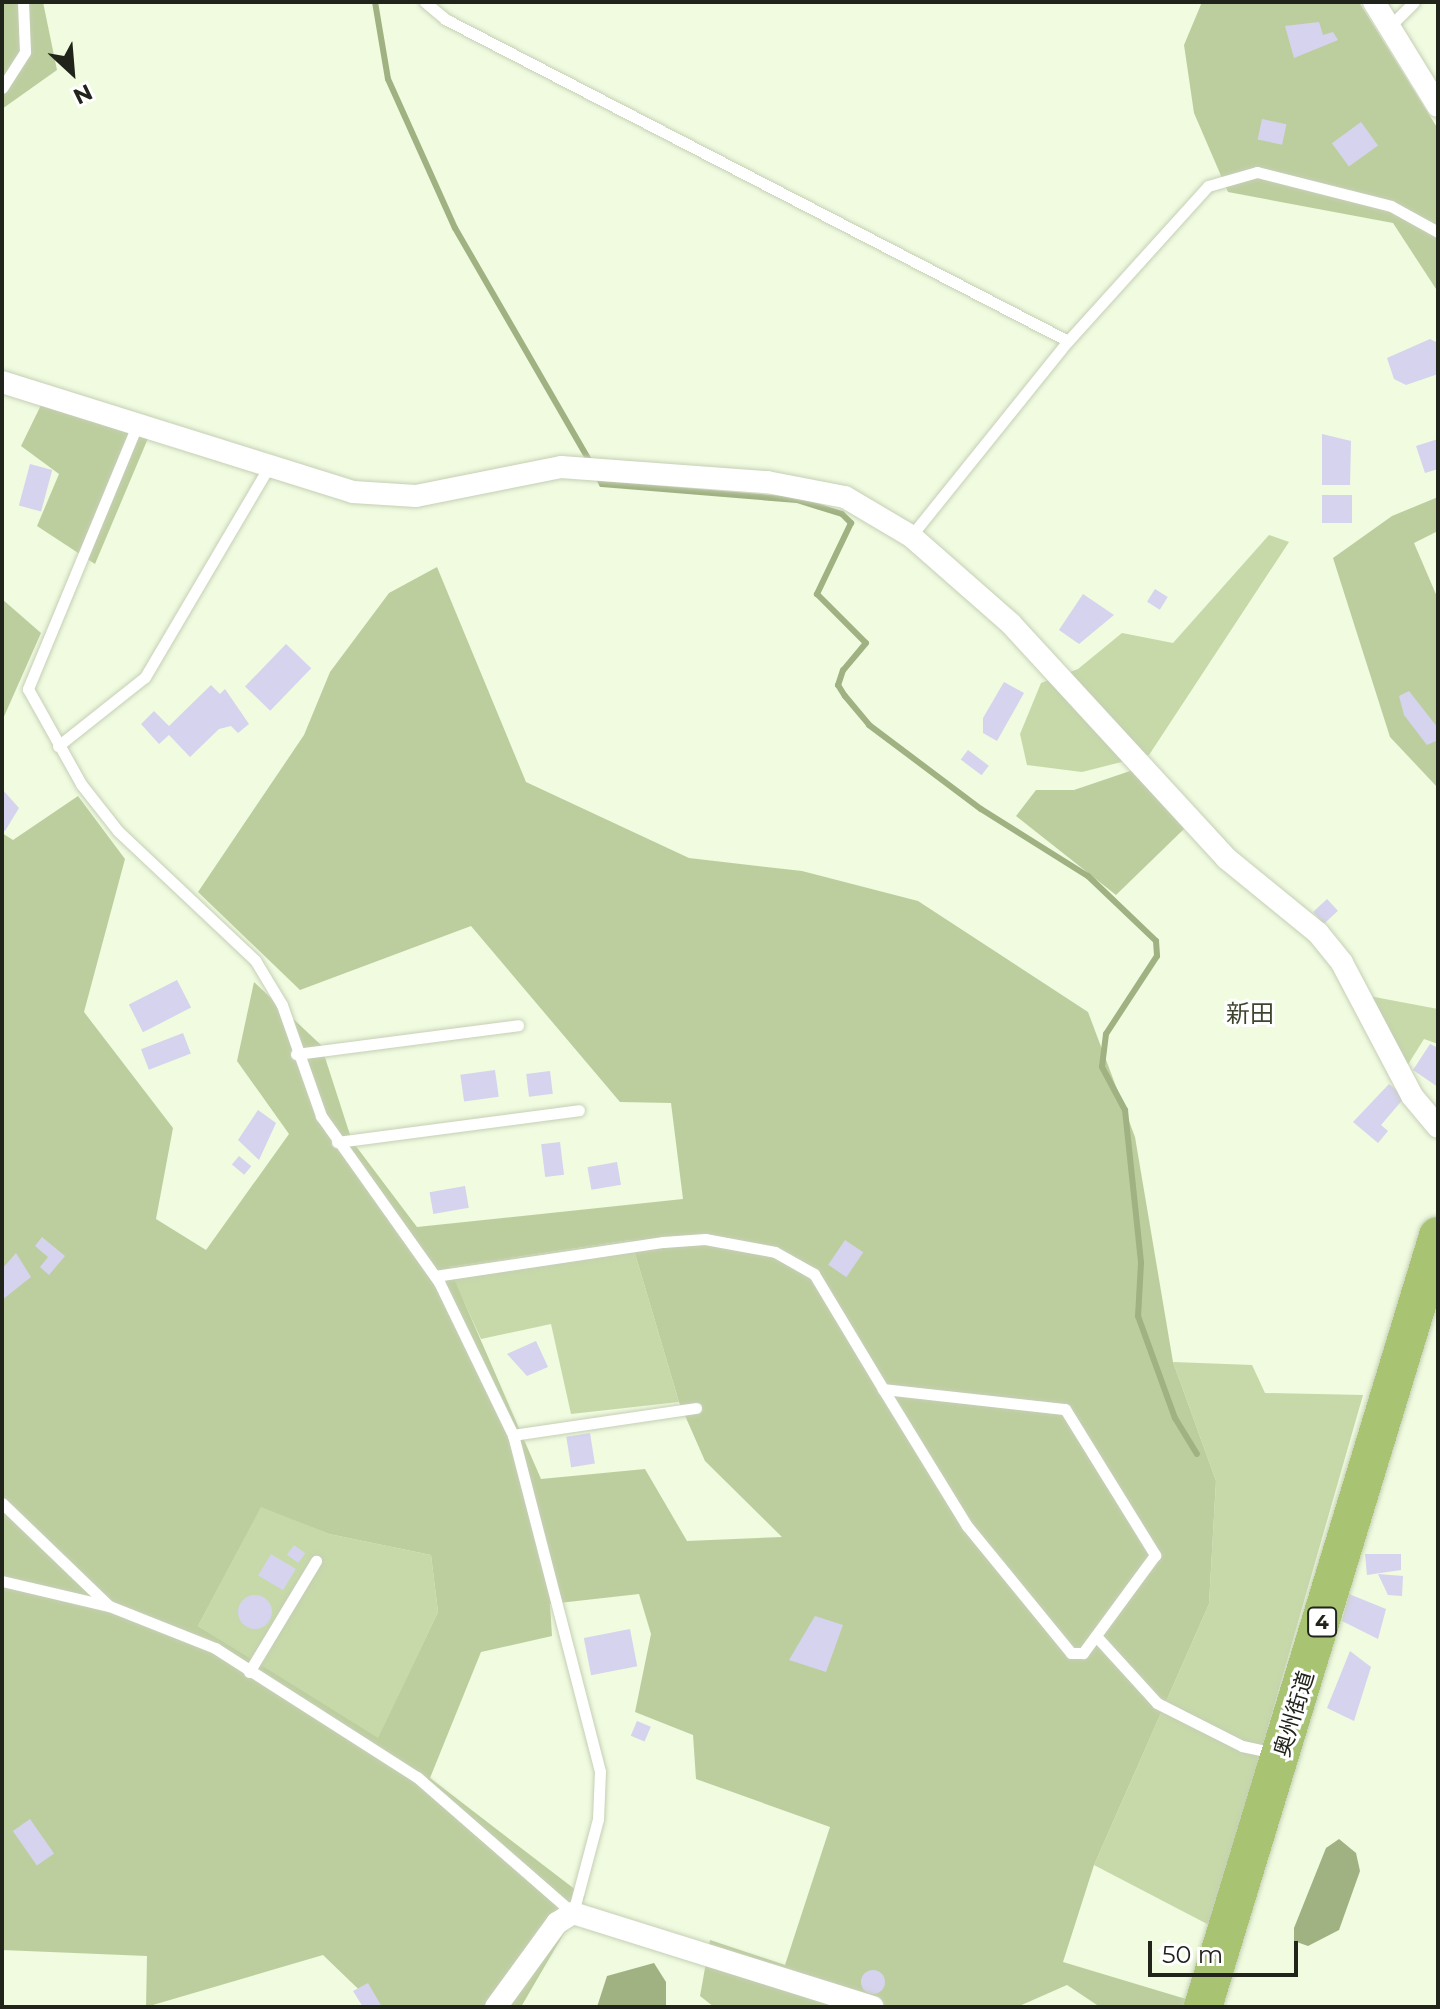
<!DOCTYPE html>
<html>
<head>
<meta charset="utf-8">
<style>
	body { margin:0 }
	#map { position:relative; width:1440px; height:2009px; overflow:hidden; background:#f0fbe0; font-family:Montserrat,"Noto Sans JP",sans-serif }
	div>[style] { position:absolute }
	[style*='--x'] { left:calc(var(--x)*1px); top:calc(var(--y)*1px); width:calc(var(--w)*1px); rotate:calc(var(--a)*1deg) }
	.green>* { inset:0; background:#c7d9a9 }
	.forest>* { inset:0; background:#bdce9e }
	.water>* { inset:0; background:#a0b182 }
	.stream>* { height:6px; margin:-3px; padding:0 3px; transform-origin:3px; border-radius:3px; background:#a0b182 }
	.building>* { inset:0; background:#d5d3ee; transform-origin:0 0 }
	.round { border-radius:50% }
	.roads { filter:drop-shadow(0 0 2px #c5cfb5) drop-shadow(0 0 2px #c5cfb5) }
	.lane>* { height:11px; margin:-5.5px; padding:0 5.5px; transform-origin:5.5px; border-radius:5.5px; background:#fff }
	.street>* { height:22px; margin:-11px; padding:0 11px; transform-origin:11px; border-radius:11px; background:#fff }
	.highway>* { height:38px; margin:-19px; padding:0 19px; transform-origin:19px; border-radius:19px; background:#a8c371 }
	span { translate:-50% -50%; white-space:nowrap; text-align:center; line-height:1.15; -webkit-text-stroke:6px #fff; paint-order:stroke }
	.shield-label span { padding:2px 6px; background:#fff; border:2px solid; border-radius:6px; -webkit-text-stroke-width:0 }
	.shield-label { font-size:20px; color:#21241a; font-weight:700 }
	.street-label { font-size:22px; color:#21241a }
	.neighbourhood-label { font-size:24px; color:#3e452f }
	.frame { position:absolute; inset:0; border:4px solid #21241a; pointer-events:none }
	.north { position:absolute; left:32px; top:32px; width:80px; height:80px; -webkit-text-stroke:6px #fff; paint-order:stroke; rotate:154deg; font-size:22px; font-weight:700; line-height:32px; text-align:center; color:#21241a }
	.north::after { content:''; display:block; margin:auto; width:28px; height:36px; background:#21241a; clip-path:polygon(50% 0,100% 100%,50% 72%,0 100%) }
	.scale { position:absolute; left:1148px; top:1941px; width:150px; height:36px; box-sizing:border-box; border:4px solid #21241a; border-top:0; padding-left:10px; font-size:24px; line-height:28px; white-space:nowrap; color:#21241a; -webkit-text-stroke:6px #fff; paint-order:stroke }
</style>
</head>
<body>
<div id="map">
	<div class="green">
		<i style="clip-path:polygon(1269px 535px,1289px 542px,1149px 755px,1082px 772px,1027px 765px,1020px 734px,1041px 683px,1078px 669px,1122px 633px,1173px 643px)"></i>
		<i style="clip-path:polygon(1369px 996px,1438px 1009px,1438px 1044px,1424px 1039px,1407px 1066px)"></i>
		<i style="clip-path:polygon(631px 1240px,679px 1402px,571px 1414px,551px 1324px,481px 1339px,448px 1267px)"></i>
		<i style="clip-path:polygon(1173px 1362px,1252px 1365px,1265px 1393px,1363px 1395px,1211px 1926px,1094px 1865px,1209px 1604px,1216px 1481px)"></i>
		<i style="clip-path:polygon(261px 1506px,329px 1534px,431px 1555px,438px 1612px,378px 1739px,198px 1626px)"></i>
	</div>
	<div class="forest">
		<i style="clip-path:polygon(2px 2px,43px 2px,57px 70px,2px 109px)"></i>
		<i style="clip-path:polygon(1202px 2px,1359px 2px,1438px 129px,1438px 292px,1393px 223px,1228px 192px,1194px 113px,1184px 45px)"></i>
		<i style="clip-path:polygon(42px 403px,149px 436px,95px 564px,37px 526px,59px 474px,21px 446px)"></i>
		<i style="clip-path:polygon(1438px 497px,1438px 531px,1414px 543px,1438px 599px,1438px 788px,1390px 737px,1333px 558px,1392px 516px)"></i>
		<i style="clip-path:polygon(evenodd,437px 567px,526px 782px,689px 858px,802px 871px,918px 901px,1088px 1012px,1135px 1137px,1173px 1362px,1216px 1481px,1209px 1604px,1094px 1865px,1063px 1962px,1186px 1999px,1183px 2007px,1100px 2007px,1067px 1985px,1017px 2007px,714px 2007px,700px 1996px,710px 1940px,785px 1965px,830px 1827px,696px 1779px,693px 1735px,635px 1712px,651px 1634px,639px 1594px,550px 1604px,552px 1636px,481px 1652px,430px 1778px,585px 1897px,521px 2007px,377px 2007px,323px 1955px,146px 2007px,147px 1956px,2px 1950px,2px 833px,13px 840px,78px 796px,125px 859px,84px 1012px,173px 1128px,156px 1219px,206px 1250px,289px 1134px,237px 1061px,254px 982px,321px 1045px,352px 1141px,417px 1227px,683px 1199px,671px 1103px,620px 1102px,471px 926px,300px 990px,198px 892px,304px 735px,330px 672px,389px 593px,437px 567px,631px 1240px,679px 1402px,705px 1461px,782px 1537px,687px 1541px,645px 1469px,541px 1479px,449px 1267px,631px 1240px,437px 567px,261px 1507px,329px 1534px,431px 1555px,438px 1612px,378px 1738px,198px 1626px,261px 1507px)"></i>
		<i style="clip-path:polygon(2px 599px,41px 633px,2px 721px)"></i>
		<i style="clip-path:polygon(1133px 770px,1185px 828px,1116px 895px,1016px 816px,1036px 790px,1074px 790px)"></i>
	</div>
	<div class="water">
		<i style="clip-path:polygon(1339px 1839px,1356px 1853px,1360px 1871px,1339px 1930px,1308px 1946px,1294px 1941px,1294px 1928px,1326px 1848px)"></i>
		<i style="clip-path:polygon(654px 1963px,666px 1982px,666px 2007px,597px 2007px,607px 1976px)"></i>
	</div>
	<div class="stream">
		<i style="--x:375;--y:2;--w:78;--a:80.4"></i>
		<i style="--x:388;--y:79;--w:163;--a:65.8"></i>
		<i style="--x:455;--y:228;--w:274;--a:60"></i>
		<i style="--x:597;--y:475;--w:10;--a:61"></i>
		<i style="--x:602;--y:484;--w:196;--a:4.7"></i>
		<i style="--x:797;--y:500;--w:47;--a:17.3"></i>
		<i style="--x:842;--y:514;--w:13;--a:45"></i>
		<i style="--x:851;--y:523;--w:79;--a:115.6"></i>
		<i style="--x:817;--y:594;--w:69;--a:45"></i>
		<i style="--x:866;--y:643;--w:35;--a:130"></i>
		<i style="--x:843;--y:670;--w:16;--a:108"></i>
		<i style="--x:838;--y:685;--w:13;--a:58"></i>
		<i style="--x:845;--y:696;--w:38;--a:50"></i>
		<i style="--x:869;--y:725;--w:140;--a:36.9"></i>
		<i style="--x:981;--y:809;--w:126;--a:32.1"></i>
		<i style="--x:1088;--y:876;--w:94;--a:43.7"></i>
		<i style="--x:1156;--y:941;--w:15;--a:86"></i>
		<i style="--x:1157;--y:956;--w:93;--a:123.2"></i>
		<i style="--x:1106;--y:1034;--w:33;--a:97"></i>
		<i style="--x:1102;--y:1067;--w:49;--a:61.9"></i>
		<i style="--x:1125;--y:1110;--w:154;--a:84"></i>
		<i style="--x:1141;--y:1263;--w:53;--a:93.2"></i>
		<i style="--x:1138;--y:1316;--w:109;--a:70.1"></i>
		<i style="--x:1175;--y:1418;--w:42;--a:58.6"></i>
	</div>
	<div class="building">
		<i style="clip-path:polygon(1319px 22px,1323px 35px,1333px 32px,1338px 40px,1294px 58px,1285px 26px)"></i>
		<i style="left:1262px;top:119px;width:25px;height:21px;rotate:12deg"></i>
		<i style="left:1361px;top:122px;width:29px;height:36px;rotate:54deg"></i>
		<i style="clip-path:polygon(1430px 339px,1438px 343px,1438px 374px,1406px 385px,1394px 379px,1387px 358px)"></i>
		<i style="clip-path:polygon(1322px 434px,1351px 441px,1350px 485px,1322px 485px)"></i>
		<i style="clip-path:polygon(1438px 439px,1438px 469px,1425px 473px,1416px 446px)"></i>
		<i style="left:30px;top:464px;width:23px;height:43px;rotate:15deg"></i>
		<i style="left:1322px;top:495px;width:30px;height:28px"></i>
		<i style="left:1155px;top:589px;width:15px;height:15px;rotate:32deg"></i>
		<i style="clip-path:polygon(1083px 594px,1114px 615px,1079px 644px,1059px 630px)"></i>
		<i style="left:286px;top:644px;width:35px;height:59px;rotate:44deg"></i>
		<i style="clip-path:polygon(1004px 682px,1024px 693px,997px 741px,983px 733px,983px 718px)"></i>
		<i style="clip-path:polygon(211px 685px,220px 694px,225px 689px,249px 724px,238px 733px,231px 726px,219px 729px,190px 757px,169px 735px,159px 744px,141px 724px,154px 711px,169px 726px)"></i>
		<i style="clip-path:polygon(1409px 691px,1438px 728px,1438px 740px,1427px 745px,1404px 715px,1399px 696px)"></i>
		<i style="left:968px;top:750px;width:26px;height:12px;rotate:37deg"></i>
		<i style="clip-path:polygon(2px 789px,19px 808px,5px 831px,2px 829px)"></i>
		<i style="left:1327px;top:899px;width:16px;height:19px;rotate:47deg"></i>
		<i style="left:177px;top:980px;width:31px;height:54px;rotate:63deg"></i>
		<i style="left:183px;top:1033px;width:22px;height:45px;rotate:69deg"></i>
		<i style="clip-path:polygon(1430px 1044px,1438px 1048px,1438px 1087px,1413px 1070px)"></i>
		<i style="left:495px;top:1070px;width:27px;height:35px;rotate:82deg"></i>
		<i style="left:550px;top:1071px;width:23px;height:24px;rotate:83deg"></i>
		<i style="clip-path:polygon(1389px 1084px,1405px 1097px,1381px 1125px,1388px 1131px,1378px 1143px,1353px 1122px)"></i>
		<i style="clip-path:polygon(258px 1110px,276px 1123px,259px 1160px,238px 1140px)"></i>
		<i style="left:560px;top:1142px;width:33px;height:19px;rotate:83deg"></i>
		<i style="left:239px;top:1156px;width:16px;height:11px;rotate:40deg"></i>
		<i style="left:617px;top:1162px;width:23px;height:30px;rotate:80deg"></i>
		<i style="left:465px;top:1186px;width:22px;height:36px;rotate:80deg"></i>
		<i style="clip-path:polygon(42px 1237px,65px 1256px,49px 1275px,40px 1267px,48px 1257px,35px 1246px)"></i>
		<i style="left:845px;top:1240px;width:22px;height:30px;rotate:34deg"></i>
		<i style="clip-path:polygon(16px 1253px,31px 1277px,2px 1300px,2px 1269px)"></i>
		<i style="clip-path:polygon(536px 1341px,548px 1367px,527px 1376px,507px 1354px)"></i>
		<i style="left:590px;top:1433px;width:31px;height:24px;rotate:81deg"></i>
		<i style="left:294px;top:1545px;width:14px;height:12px;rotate:36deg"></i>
		<i style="left:271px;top:1554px;width:29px;height:25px;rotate:31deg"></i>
		<i style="clip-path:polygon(1365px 1554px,1401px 1554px,1401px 1570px,1367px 1575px)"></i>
		<i style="clip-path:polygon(1378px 1574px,1403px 1576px,1402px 1596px,1388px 1595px)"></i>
		<i style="clip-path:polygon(1349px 1594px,1386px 1609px,1378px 1639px,1342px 1621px)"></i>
		<i class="round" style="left:238px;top:1595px;width:34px;height:34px"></i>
		<i style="clip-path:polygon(815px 1616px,843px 1625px,826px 1672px,789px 1660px)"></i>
		<i style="left:630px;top:1629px;width:38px;height:47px;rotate:79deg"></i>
		<i style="clip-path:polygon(1350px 1651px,1371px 1667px,1354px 1721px,1327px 1708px)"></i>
		<i style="left:637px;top:1721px;width:15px;height:16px;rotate:23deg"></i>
		<i style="left:30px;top:1819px;width:42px;height:21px;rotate:55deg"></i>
		<i class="round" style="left:861px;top:1970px;width:24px;height:24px"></i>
		<i style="clip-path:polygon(368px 1983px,382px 2007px,363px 2007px,353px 1991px)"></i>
	</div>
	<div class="roads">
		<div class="lane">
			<i style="--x:425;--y:2;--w:26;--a:40"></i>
			<i style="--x:445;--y:19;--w:701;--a:27.33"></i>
			<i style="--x:1389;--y:27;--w:35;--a:-45"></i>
			<i style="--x:2;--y:88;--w:43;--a:-57.4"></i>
			<i style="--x:25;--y:52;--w:50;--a:-92.3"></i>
			<i style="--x:138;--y:423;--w:288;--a:112.5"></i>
			<i style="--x:28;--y:689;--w:109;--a:60.8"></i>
			<i style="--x:81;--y:784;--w:60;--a:51.8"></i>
			<i style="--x:118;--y:831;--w:188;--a:43.3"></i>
			<i style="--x:255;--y:960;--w:52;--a:59"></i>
			<i style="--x:282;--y:1005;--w:118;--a:70.6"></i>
			<i style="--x:321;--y:1116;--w:204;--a:54.6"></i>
			<i style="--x:439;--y:1282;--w:170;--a:64.2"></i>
			<i style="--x:513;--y:1435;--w:347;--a:75.5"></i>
			<i style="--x:600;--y:1771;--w:48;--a:92.4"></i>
			<i style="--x:598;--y:1819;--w:97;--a:104.9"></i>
			<i style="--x:911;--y:536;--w:250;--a:-51.2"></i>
			<i style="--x:1068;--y:341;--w:209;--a:-47.9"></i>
			<i style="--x:1208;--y:186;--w:51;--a:-15.9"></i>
			<i style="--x:1257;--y:172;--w:138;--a:14.2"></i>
			<i style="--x:1391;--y:206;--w:54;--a:29"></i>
			<i style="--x:58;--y:746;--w:111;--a:-38.4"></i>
			<i style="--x:145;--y:677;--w:246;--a:-59.5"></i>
			<i style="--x:296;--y:1054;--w:224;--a:-7.4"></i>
			<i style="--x:337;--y:1142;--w:244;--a:-7.5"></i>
			<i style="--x:435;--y:1276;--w:231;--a:-8.5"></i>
			<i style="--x:663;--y:1242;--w:42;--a:-4.1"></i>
			<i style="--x:705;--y:1239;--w:71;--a:10.5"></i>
			<i style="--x:775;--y:1252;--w:45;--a:29.4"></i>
			<i style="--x:814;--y:1274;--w:134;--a:59"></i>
			<i style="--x:883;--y:1389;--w:183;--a:6.3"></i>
			<i style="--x:1065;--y:1409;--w:172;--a:58.3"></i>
			<i style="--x:1155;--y:1555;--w:122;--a:126.3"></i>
			<i style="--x:1083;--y:1653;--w:12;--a:180"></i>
			<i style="--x:1071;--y:1653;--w:164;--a:-129.3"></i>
			<i style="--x:967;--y:1526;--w:161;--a:-121.5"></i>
			<i style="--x:513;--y:1435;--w:185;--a:-8.4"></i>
			<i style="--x:2;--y:1503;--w:147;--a:43.9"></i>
			<i style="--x:2;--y:1581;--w:110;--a:13.2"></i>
			<i style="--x:109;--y:1606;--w:114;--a:21.6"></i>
			<i style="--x:215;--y:1648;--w:240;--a:32.6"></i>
			<i style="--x:417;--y:1777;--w:207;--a:41.1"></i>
			<i style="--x:1096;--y:1636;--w:91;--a:47.7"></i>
			<i style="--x:1157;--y:1703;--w:95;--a:26.8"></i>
			<i style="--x:1242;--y:1746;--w:33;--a:12"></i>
			<i style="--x:249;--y:1672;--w:130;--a:-58.9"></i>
		</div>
		<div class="street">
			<i style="--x:1374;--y:2;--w:122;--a:58.4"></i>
			<i style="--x:2;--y:382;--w:368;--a:17.4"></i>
			<i style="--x:353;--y:492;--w:63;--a:3.6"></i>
			<i style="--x:416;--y:496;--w:148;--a:-11.3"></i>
			<i style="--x:561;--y:467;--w:207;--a:4.2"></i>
			<i style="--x:767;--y:482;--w:79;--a:10.9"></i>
			<i style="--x:845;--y:497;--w:77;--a:30.6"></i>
			<i style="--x:911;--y:536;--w:133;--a:41.3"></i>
			<i style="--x:1011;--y:624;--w:318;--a:47.4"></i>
			<i style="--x:1226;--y:858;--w:119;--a:39.2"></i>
			<i style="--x:1318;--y:933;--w:38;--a:51"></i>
			<i style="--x:1342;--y:963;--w:150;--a:62.2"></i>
			<i style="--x:1412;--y:1096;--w:40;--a:50"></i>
			<i style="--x:496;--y:2007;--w:104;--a:-54"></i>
			<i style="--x:557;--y:1923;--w:19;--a:-32"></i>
			<i style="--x:573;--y:1913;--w:314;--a:17.4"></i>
		</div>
		<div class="highway">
			<i style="--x:1203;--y:2007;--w:806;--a:-73.05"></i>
		</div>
	</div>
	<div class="shield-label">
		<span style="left:1322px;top:1622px">4</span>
	</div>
	<div class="street-label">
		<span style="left:1294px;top:1714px;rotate:-73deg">奥州街道</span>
	</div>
	<div class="neighbourhood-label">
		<span style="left:1250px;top:1014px">新田</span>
	</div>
	<div class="frame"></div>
	<div class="north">N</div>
	<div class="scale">50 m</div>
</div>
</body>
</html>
